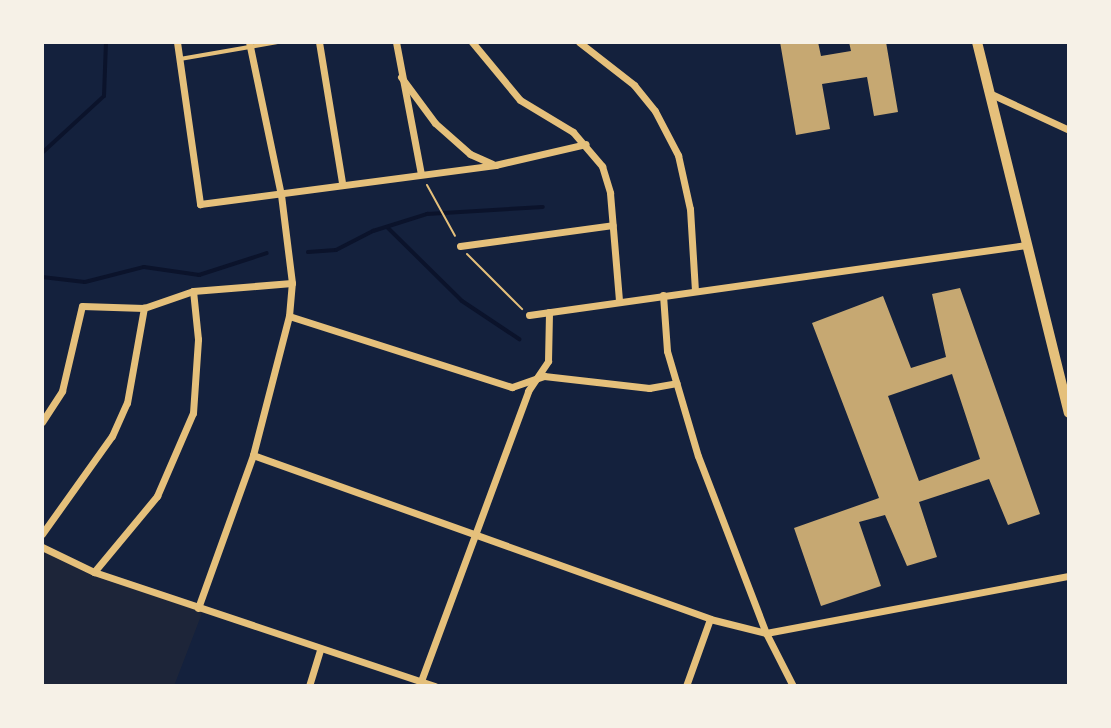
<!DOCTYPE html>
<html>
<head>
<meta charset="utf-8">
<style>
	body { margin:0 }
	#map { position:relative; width:1111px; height:728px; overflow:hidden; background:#14213d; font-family:Barlow,sans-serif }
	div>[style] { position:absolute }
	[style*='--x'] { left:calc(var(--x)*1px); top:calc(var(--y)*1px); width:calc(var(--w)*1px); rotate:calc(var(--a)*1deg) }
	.green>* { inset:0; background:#1d2539 }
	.stream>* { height:4px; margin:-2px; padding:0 2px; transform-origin:2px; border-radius:2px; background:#0b132b }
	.building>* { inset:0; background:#c6a872 }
	.path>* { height:2px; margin:-1px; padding:0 1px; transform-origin:1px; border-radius:1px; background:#e5c07b }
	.service>* { height:4px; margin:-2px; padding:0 2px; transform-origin:2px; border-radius:2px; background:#e5c07b }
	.minor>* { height:7px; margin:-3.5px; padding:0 3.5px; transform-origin:3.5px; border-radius:3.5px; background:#e5c07b }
	.secondary>* { height:10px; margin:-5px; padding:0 5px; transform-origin:5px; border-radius:5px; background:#e5c07b }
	span { translate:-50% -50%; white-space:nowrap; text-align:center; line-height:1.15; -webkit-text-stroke:6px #f6f1e7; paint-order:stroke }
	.frame { position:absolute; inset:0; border:44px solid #f6f1e7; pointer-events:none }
</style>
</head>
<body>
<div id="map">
	<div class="green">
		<i style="clip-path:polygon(42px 549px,98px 575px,204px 608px,174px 686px,42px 686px)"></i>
	</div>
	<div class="stream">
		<i style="--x:42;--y:153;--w:84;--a:-42.6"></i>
		<i style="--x:104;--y:96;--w:54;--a:-87.9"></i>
		<i style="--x:387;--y:227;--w:105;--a:44.6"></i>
		<i style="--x:462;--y:301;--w:69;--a:33.7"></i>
		<i style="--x:308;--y:252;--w:28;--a:-4"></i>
		<i style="--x:336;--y:250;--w:42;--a:-27.2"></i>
		<i style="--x:373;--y:231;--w:57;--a:-17.5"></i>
		<i style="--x:427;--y:214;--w:116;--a:-3.5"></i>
		<i style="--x:42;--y:277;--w:43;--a:6.6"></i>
		<i style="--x:85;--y:282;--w:61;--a:-14.3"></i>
		<i style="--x:144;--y:267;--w:56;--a:8.3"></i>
		<i style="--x:199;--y:275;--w:71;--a:-17.9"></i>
	</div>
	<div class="building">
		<i style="clip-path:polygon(780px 42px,818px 42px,821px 56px,851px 51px,849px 42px,886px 42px,898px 112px,874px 116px,867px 77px,822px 84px,830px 129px,796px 135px)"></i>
		<i style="clip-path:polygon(evenodd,960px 288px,1040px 514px,1008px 525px,989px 479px,919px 502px,937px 557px,907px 566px,885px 515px,859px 522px,881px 586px,821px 606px,794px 528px,879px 498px,812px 323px,883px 296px,911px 368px,946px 357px,932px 294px,960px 288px,952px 374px,980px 459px,919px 481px,888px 396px,952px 374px)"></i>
	</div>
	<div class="path">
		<i style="--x:427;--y:185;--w:58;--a:61.2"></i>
		<i style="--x:467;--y:254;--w:78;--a:45"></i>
	</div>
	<div class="service">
		<i style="--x:180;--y:59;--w:99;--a:-9.8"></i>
	</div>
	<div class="minor">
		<i style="--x:177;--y:42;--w:164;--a:81.9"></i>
		<i style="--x:200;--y:204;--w:298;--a:-7.5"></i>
		<i style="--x:495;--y:165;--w:93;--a:-13"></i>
		<i style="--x:319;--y:42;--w:143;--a:80.7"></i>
		<i style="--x:396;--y:42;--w:134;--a:79.3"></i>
		<i style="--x:472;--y:42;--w:75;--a:50.4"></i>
		<i style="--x:520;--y:100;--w:62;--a:31.1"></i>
		<i style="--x:573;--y:132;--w:45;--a:49.5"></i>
		<i style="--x:602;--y:166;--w:28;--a:73"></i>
		<i style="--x:610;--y:193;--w:108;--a:85.2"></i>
		<i style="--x:579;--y:42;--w:70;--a:38"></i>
		<i style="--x:634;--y:85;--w:33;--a:51"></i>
		<i style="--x:655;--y:111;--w:50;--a:62.4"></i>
		<i style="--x:678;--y:155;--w:55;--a:77.5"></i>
		<i style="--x:690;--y:209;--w:82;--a:86.5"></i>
		<i style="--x:401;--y:77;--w:57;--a:53.5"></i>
		<i style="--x:435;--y:123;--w:47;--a:41.5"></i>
		<i style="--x:470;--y:154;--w:24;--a:24"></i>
		<i style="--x:989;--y:93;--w:88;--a:24.8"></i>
		<i style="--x:460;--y:246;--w:154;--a:-7.8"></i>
		<i style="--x:663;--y:295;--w:56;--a:85.9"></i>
		<i style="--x:667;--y:351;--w:109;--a:73.6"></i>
		<i style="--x:698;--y:456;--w:190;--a:69"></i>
		<i style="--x:766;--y:633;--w:59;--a:63"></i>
		<i style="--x:529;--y:315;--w:502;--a:-8.02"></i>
		<i style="--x:289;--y:316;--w:234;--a:17.7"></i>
		<i style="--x:512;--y:387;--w:34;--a:-19"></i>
		<i style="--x:544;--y:376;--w:106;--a:6.5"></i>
		<i style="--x:649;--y:388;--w:28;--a:-10"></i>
		<i style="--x:42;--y:422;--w:37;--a:-57"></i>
		<i style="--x:62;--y:391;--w:87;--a:-76.8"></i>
		<i style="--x:82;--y:306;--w:62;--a:1.8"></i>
		<i style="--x:144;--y:308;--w:52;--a:-19.1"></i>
		<i style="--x:193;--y:291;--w:99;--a:-4.6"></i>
		<i style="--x:253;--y:455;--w:486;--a:19.7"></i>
		<i style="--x:710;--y:619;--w:58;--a:14"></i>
		<i style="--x:766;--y:633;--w:308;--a:-10.7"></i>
		<i style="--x:42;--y:534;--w:120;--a:-54.5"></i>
		<i style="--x:112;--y:436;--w:36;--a:-66"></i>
		<i style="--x:127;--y:403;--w:97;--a:-79.9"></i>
		<i style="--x:42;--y:547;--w:58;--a:25.7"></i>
		<i style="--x:94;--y:572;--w:360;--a:18.5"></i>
		<i style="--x:94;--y:572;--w:99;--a:-50.3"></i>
		<i style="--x:157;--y:496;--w:90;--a:-66.6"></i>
		<i style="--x:193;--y:413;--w:74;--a:-86.1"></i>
		<i style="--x:198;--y:339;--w:48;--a:-95.9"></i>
		<i style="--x:198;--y:608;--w:163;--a:-70.2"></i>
		<i style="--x:253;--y:455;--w:144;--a:-75.5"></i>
		<i style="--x:289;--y:316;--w:33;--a:-85"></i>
		<i style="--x:292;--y:283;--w:89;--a:-97.1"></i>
		<i style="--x:281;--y:195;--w:156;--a:-101.8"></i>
		<i style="--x:421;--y:681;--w:309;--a:-69.7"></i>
		<i style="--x:528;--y:391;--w:36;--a:-56"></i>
		<i style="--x:548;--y:361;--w:49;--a:-88.8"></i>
		<i style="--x:309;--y:686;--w:39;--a:-73"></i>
		<i style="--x:686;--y:686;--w:71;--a:-70.3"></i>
	</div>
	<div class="secondary">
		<i style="--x:977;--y:42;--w:382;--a:76.1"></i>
	</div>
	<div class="frame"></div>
</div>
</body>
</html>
